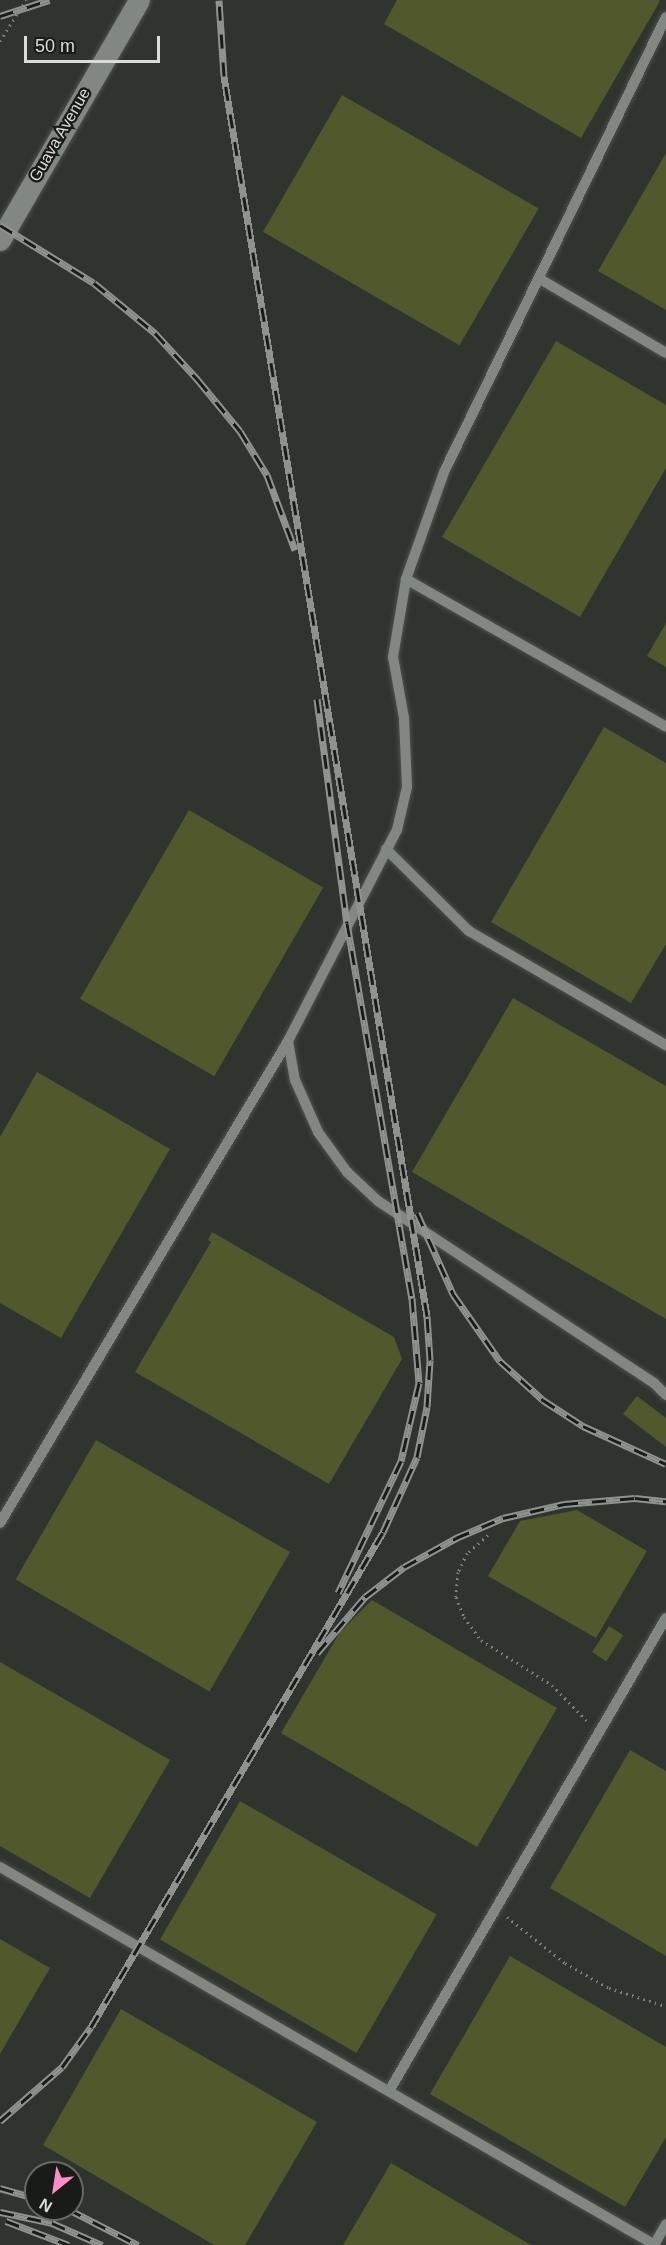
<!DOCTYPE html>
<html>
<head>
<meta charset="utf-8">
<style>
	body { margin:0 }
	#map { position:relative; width:666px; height:2245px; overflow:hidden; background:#2f342f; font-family:Arial,sans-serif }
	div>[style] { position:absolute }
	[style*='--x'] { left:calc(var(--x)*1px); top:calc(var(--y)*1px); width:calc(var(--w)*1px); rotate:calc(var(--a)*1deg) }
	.building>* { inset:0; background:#51582c; transform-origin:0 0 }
	.path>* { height:3px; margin-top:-1.5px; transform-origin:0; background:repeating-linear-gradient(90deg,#7f837f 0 1.5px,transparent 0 6px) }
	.roads { filter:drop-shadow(0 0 2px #4d524e) drop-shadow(0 0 2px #4d524e) }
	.service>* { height:10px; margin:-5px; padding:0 5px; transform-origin:5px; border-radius:5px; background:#818781 }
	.minor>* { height:21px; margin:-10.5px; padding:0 10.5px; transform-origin:10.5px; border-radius:10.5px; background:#818781 }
	.rail>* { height:7px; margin-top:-3.5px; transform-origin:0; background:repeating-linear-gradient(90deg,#191b19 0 14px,#8f938f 0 28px); box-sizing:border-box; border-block:2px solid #8f938f }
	span { translate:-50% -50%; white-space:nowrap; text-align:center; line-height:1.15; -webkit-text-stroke:4.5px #191b19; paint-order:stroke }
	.street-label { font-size:16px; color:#d9ddda }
	.north { position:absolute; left:24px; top:2161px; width:60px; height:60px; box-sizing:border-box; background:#191b19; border:2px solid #666966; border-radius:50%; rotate:210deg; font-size:16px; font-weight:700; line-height:24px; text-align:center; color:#d9ddda }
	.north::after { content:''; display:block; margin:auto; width:21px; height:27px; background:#fa8fc8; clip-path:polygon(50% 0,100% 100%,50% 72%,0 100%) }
	.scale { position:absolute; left:24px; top:36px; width:136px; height:27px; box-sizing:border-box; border:3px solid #d9ddda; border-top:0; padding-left:8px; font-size:18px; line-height:21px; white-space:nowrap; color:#d9ddda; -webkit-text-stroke:4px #191b19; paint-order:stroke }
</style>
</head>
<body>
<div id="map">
	<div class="building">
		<i style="clip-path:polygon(397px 0,659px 0,660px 1px,581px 138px,384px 24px)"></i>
		<i style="left:342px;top:95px;width:227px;height:158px;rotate:30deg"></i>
		<i style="clip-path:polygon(666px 153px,666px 310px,598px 271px)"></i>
		<i style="clip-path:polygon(556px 341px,666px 405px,666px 468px,580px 617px,442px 537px)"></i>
		<i style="clip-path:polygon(666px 623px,666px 667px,647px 656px)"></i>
		<i style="clip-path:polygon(604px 727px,666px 763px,666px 944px,631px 1003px,491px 922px)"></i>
		<i style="left:189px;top:810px;width:155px;height:218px;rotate:30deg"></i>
		<i style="clip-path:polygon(513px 998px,666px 1086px,666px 1319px,412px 1172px)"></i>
		<i style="clip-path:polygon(37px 1072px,170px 1149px,61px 1338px,0 1303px,0 1137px)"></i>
		<i style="clip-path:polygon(212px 1232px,394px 1337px,402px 1359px,329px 1484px,135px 1372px,211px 1242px,208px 1240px)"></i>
		<i style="clip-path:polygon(637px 1396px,666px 1418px,666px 1447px,623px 1414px)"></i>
		<i style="left:96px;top:1440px;width:224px;height:161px;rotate:30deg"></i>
		<i style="clip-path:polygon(577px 1510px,647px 1551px,596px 1638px,488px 1576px,520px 1521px)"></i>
		<i style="clip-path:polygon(372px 1600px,557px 1708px,477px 1847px,281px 1733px,340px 1632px)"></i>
		<i style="left:609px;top:1626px;width:17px;height:31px;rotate:33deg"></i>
		<i style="clip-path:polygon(0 1662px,170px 1760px,90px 1898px,0 1846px)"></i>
		<i style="clip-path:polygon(630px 1750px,666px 1771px,666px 1956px,550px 1888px)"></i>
		<i style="left:240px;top:1801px;width:227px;height:160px;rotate:30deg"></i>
		<i style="clip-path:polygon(0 1939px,50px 1968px,0 2054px)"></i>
		<i style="clip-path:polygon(510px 1956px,666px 2047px,666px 2137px,625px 2207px,430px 2094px)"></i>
		<i style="clip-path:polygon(121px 2009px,317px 2122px,245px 2245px,214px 2245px,43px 2145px)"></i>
		<i style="clip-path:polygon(391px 2163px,531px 2245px,343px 2245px)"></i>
	</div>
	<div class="path">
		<i style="--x:0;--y:41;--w:49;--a:-57.6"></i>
		<i style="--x:488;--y:1535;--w:28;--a:139"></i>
		<i style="--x:467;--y:1553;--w:21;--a:115"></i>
		<i style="--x:458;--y:1572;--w:25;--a:95"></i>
		<i style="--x:456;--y:1597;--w:22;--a:68"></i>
		<i style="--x:464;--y:1617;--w:29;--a:54"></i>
		<i style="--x:481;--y:1640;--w:84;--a:32.4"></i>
		<i style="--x:552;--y:1685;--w:53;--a:45.8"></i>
		<i style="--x:507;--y:1917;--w:74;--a:38.4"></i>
		<i style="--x:565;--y:1963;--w:51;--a:29.6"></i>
		<i style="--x:609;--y:1988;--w:60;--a:17.5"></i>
	</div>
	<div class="roads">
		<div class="service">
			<i style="--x:540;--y:279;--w:146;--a:30.4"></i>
			<i style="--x:406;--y:579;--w:299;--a:29.6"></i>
			<i style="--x:386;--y:849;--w:117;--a:44.7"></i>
			<i style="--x:469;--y:931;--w:228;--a:30.1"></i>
			<i style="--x:288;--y:1041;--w:40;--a:80"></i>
			<i style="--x:295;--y:1080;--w:57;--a:66.1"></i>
			<i style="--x:318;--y:1132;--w:49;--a:54.1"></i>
			<i style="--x:347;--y:1172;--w:42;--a:43.1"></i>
			<i style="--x:378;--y:1201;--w:331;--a:33.4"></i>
			<i style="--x:654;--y:1383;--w:17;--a:45"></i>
			<i style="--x:0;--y:1523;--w:561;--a:-59.14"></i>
			<i style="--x:288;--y:1041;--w:237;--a:-62.7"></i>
			<i style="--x:397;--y:830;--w:44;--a:-76.9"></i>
			<i style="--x:407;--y:787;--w:69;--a:-92.5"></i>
			<i style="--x:404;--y:718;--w:62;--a:-100.2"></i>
			<i style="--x:393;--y:657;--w:79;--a:-80.5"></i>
			<i style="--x:406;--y:579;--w:114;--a:-70.4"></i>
			<i style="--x:444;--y:472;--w:506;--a:-63.99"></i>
			<i style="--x:0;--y:1867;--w:756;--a:29.99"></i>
			<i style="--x:389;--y:2091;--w:548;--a:-59.65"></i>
			<i style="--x:654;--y:2245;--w:24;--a:-60"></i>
		</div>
		<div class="minor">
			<i style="--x:0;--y:240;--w:277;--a:-59.9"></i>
		</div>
	</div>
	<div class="rail">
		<i style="--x:0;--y:16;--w:52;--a:-18.1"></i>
		<i style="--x:0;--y:225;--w:110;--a:31.7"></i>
		<i style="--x:94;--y:283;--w:79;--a:39.3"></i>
		<i style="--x:155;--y:333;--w:64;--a:47.5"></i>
		<i style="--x:198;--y:380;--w:66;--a:50.5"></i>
		<i style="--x:240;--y:431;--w:52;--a:58.5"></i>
		<i style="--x:267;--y:475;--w:80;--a:69.5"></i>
		<i style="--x:317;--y:699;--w:226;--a:82.4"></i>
		<i style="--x:347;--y:923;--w:381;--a:80.2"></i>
		<i style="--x:412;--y:1298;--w:85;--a:85.3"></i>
		<i style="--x:419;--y:1383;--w:80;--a:103"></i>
		<i style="--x:401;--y:1461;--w:146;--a:115.5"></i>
		<i style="--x:417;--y:1213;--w:89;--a:66"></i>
		<i style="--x:453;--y:1294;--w:82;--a:55"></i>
		<i style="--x:500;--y:1361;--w:58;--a:42.2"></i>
		<i style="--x:543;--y:1400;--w:48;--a:33"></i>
		<i style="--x:583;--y:1426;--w:91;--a:24.6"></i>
		<i style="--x:317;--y:1653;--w:74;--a:-49.4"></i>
		<i style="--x:365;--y:1597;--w:49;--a:-37.6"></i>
		<i style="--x:404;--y:1567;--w:60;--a:-29.1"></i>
		<i style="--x:456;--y:1538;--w:51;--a:-23.1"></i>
		<i style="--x:503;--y:1518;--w:63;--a:-12.9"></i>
		<i style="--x:564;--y:1504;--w:71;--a:-4.8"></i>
		<i style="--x:635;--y:1498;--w:31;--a:6"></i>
		<i style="--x:0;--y:2121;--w:82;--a:-41.1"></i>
		<i style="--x:62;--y:2067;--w:49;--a:-54.1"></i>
		<i style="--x:91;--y:2027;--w:575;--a:-59.46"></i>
		<i style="--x:383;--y:1532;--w:82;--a:-65.6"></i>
		<i style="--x:417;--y:1457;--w:51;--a:-78.7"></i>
		<i style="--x:427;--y:1407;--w:47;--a:-86.3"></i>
		<i style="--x:430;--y:1360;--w:44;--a:-93.9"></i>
		<i style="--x:427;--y:1316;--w:1257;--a:-99.3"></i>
		<i style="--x:224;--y:76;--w:76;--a:-93.8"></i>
		<i style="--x:0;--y:2188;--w:37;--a:16"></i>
		<i style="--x:68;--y:2209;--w:79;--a:27.2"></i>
		<i style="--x:0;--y:2212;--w:53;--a:11.9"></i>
		<i style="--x:52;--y:2223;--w:55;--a:23.7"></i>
		<i style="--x:6;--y:2221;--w:67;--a:20.9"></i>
	</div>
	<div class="street-label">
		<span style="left:60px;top:135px;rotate:-60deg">Guava Avenue</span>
	</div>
	<div class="north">N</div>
	<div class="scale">50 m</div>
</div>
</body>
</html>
